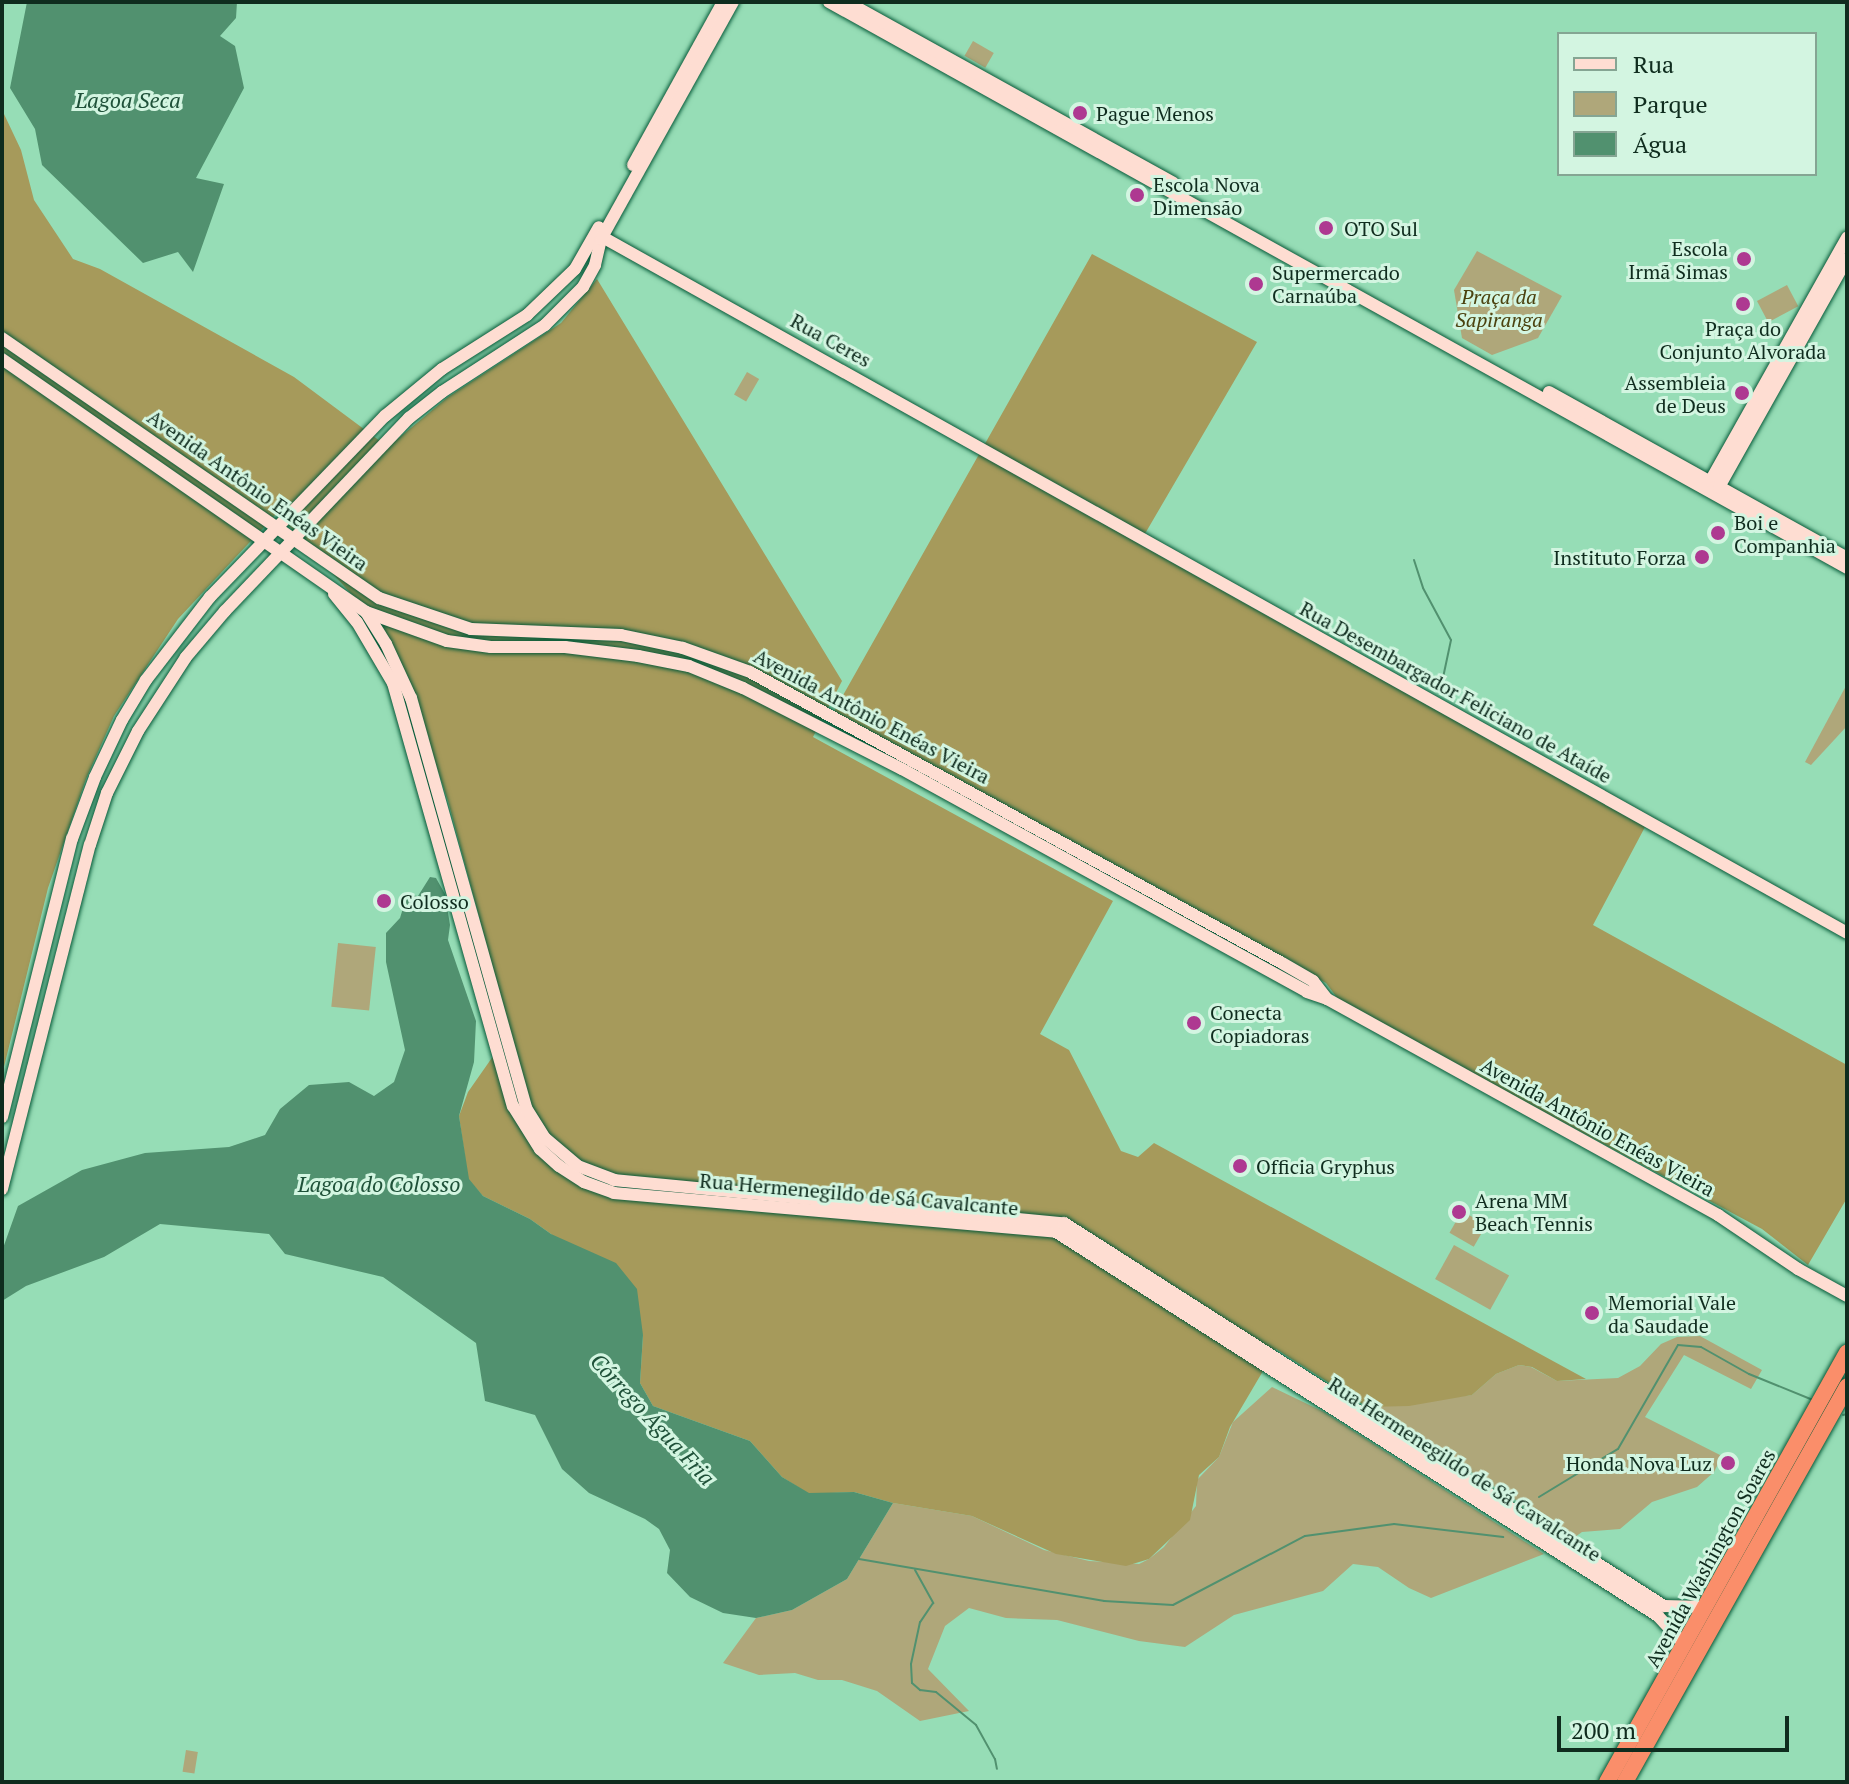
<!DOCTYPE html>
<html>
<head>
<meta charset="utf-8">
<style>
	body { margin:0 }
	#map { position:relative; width:1849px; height:1784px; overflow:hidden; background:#96ddb6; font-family:"PT Serif",serif }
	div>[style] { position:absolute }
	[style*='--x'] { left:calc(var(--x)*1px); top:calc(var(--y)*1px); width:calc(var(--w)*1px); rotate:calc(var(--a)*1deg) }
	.green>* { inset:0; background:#afa77a; transform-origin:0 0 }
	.forest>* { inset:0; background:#a69a5b }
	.water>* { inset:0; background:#51916f }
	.stream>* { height:2px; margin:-1px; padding:0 1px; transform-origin:1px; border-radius:1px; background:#51916f }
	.roads { filter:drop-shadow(0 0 2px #075a39) drop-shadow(0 0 2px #075a39) }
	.secondary>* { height:12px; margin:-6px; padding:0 6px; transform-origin:6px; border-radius:6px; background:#feddd2 }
	.highway>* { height:16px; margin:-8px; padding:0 8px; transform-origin:8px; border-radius:8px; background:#fa8e6a }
	.dots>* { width:22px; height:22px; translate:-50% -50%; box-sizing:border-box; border:4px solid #d3f5e1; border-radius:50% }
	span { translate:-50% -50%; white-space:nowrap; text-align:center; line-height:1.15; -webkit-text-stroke:6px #d3f5e1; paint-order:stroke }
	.poi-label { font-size:20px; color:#0f2c1e }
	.left { translate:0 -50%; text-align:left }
	.right { translate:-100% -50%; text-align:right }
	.park-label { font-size:20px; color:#4b420f; font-style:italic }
	.street-label { font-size:20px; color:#0f2c1e }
	.water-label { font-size:22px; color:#1f5139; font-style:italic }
	.frame { position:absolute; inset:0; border:4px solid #0f2c1e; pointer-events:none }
	.legend { position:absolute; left:1557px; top:32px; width:260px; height:144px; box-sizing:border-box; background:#d3f5e1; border:2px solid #85a593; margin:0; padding:10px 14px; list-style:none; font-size:24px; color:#0f2c1e }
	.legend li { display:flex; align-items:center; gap:16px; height:40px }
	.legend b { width:40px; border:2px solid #85a593 }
	.scale { position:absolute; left:1557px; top:1716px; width:232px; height:36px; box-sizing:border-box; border:4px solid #0f2c1e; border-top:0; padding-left:10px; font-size:24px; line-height:28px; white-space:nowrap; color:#0f2c1e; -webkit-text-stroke:6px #d3f5e1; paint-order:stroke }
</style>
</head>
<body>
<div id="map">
	<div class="green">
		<i style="left:973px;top:41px;width:24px;height:17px;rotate:30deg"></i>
		<i style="clip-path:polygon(1477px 251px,1562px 296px,1538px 338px,1492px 355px,1462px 338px,1454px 290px)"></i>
		<i style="left:1787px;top:285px;width:24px;height:34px;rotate:62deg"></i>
		<i style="left:747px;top:372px;width:14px;height:26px;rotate:30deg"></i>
		<i style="clip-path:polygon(1847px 684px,1847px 726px,1811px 765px,1805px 762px)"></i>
		<i style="left:338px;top:943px;width:38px;height:64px;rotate:6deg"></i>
		<i style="left:1462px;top:1211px;width:28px;height:25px;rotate:30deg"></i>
		<i style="left:1454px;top:1245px;width:63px;height:39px;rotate:29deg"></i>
		<i style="clip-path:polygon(1700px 1336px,1762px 1370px,1751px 1389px,1684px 1355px,1645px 1417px,1722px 1456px,1714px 1472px,1697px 1487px,1652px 1502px,1620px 1529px,1582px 1532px,1575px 1537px,1367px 1407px,1472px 1395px,1496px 1374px,1519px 1365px,1531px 1367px,1557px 1381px,1618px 1378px,1640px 1366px,1661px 1344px,1677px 1337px)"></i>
		<i style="clip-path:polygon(1272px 1387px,1324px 1412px,1544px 1554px,1431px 1598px,1409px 1588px,1378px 1567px,1353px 1564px,1323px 1591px,1234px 1615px,1185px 1647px,1139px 1641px,1057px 1620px,1006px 1618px,969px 1608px,945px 1626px,928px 1669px,969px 1711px,920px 1721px,877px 1691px,842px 1680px,818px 1680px,795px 1673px,759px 1675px,723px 1663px,756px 1618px,792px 1610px,847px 1579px,893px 1503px,972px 1516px,1044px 1550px,1089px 1561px,1139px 1564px,1149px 1559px,1164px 1547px,1196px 1506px,1197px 1480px,1219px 1457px,1233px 1422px)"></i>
		<i style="left:186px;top:1750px;width:12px;height:22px;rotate:9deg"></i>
	</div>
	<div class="forest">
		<i style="clip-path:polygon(4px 114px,21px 150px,34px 200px,73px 259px,100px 269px,294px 377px,388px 447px,448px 397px,561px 323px,597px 279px,842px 681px,813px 737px,1113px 901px,1040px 1034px,1069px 1050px,1121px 1151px,1138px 1157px,1154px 1143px,1586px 1379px,1557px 1381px,1532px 1367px,1519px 1365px,1496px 1374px,1472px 1395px,1409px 1406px,1367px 1407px,1276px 1349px,1230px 1427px,1219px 1457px,1199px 1475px,1190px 1520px,1149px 1559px,1126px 1566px,1056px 1554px,972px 1516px,893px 1503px,854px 1492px,809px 1494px,782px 1477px,750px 1441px,653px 1406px,640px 1383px,643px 1335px,551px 1234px,530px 1219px,483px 1196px,468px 1179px,459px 1116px,468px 1092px,510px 1032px,448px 801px,407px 677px,378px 623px,277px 513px,178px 619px,114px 716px,86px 779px,48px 888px,2px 1075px)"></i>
		<i style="clip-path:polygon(1092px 254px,1257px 342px,1139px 544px,1645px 827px,1593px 925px,1847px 1065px,1847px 1198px,1808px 1265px,1762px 1229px,1341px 1003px,1326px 983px,833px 713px)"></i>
	</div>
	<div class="water">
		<i style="clip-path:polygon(27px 2px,237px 2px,236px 18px,220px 36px,235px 46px,244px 88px,196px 178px,224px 184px,193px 272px,178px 252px,143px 263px,42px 165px,35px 129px,10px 88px)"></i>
		<i style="clip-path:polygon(430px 877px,436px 878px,445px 894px,450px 925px,448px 940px,476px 1021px,474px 1062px,459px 1116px,469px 1179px,483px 1196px,530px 1219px,551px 1234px,616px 1263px,637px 1289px,643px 1335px,640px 1383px,653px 1406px,750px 1441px,782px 1477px,809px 1493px,854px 1492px,893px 1503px,847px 1579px,792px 1610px,756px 1618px,723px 1613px,690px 1597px,667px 1573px,670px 1550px,659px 1529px,645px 1519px,589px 1493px,562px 1469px,535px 1415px,485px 1401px,476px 1343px,383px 1277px,285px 1254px,269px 1234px,160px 1224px,104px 1257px,26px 1286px,2px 1301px,2px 1251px,18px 1206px,82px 1170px,145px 1153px,229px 1147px,265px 1135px,280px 1109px,309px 1085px,349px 1082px,374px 1096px,394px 1082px,405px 1050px,386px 962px,386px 933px,400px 918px,407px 895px,418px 896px)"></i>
	</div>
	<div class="stream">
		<i style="--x:1414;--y:560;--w:29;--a:72"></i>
		<i style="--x:1423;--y:588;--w:59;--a:61.7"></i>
		<i style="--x:1451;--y:640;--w:48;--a:102"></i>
		<i style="--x:1843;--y:1415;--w:4;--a:-14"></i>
		<i style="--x:1539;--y:1497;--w:92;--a:-31.3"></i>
		<i style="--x:1618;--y:1449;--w:120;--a:-60"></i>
		<i style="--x:1678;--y:1345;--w:23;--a:5"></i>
		<i style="--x:1701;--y:1347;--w:55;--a:29.4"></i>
		<i style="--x:1749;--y:1374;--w:69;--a:22.1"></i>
		<i style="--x:859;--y:1559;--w:249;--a:9.7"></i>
		<i style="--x:1104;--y:1601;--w:69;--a:3.3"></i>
		<i style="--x:1173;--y:1605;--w:149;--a:-27.6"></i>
		<i style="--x:1305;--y:1536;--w:90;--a:-7.7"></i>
		<i style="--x:1394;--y:1524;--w:110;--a:6.8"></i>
		<i style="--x:915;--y:1570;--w:38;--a:61"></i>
		<i style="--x:933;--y:1603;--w:23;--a:124"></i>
		<i style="--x:920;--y:1622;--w:43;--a:102.1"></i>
		<i style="--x:911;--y:1664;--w:19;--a:87"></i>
		<i style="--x:912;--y:1683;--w:11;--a:41"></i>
		<i style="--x:920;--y:1690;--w:16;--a:7"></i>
		<i style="--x:936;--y:1692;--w:52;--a:39.5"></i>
		<i style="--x:976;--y:1725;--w:39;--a:61"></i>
		<i style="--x:995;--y:1759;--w:10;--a:79"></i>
	</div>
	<div class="roads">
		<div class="secondary">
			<i style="--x:829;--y:2;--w:1165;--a:29.07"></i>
			<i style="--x:847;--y:2;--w:373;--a:29"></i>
			<i style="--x:633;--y:165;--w:186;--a:-61.1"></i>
			<i style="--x:597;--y:234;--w:1432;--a:29.21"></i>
			<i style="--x:2;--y:338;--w:458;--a:34.6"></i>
			<i style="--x:379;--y:598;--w:97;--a:18.6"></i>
			<i style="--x:471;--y:629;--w:150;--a:2.3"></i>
			<i style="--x:621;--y:635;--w:63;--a:11.8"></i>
			<i style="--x:683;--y:648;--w:71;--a:19.7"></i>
			<i style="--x:750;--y:672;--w:606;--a:28.68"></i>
			<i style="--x:1282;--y:963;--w:36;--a:30"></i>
			<i style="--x:1313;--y:981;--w:23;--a:52"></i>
			<i style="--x:2;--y:359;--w:443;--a:34.8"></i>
			<i style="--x:366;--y:612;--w:86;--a:19.7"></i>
			<i style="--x:447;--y:641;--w:44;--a:7.8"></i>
			<i style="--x:491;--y:647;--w:74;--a:0"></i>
			<i style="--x:565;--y:647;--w:74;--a:7"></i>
			<i style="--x:638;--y:656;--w:52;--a:11.1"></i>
			<i style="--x:689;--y:666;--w:58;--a:22.2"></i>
			<i style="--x:743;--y:688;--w:178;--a:27"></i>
			<i style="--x:902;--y:769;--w:462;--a:28.8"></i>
			<i style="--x:1307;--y:992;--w:21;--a:19"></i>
			<i style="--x:1327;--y:999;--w:447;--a:28.9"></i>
			<i style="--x:1718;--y:1215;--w:97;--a:34"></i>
			<i style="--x:1798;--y:1269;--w:56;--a:28.9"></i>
			<i style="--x:1549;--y:392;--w:341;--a:29.1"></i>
			<i style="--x:1707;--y:487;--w:286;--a:-60.7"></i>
			<i style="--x:1713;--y:488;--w:6;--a:-9"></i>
			<i style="--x:1719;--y:487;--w:261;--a:-60.7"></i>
			<i style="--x:334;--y:594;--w:36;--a:51"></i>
			<i style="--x:357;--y:622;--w:71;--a:59.5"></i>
			<i style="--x:393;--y:683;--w:440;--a:74.2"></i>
			<i style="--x:513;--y:1106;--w:51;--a:57.9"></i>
			<i style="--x:540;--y:1149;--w:25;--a:42"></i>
			<i style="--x:559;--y:1166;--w:30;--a:33"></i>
			<i style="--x:584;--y:1182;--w:32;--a:20"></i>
			<i style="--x:614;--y:1193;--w:444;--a:5"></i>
			<i style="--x:1056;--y:1232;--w:714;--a:32.53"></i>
			<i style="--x:1658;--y:1616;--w:38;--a:47"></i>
			<i style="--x:366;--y:612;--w:38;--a:58"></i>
			<i style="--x:386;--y:644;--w:60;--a:65.2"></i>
			<i style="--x:411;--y:698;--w:426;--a:74.3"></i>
			<i style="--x:526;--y:1108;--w:36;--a:58"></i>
			<i style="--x:545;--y:1138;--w:43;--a:40.3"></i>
			<i style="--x:578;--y:1166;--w:39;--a:21"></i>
			<i style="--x:614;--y:1180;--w:452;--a:5.5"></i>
			<i style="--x:1064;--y:1223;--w:712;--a:32.55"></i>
			<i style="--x:1664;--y:1606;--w:42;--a:1.4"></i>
			<i style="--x:2;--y:1117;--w:287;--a:-75.9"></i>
			<i style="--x:72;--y:839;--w:66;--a:-69.6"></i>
			<i style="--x:95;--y:777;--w:63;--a:-64.7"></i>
			<i style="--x:122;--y:720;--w:47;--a:-59"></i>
			<i style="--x:146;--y:680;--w:105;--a:-52.4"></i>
			<i style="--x:210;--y:597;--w:252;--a:-46"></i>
			<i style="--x:385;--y:416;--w:74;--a:-39.5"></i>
			<i style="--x:442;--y:369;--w:101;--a:-32.4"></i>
			<i style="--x:527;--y:315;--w:66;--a:-43.8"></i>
			<i style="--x:575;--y:269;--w:48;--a:-60.3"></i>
			<i style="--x:2;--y:1189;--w:355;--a:-75.7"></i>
			<i style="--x:90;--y:845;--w:55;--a:-71.9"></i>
			<i style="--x:107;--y:793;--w:69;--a:-63.4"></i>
			<i style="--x:138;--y:731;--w:88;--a:-57"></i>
			<i style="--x:186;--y:657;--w:60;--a:-49.7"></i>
			<i style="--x:225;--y:611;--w:267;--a:-46.4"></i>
			<i style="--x:409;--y:418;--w:42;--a:-38.2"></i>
			<i style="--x:442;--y:392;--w:123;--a:-33"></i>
			<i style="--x:545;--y:325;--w:54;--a:-45"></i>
			<i style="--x:583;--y:287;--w:25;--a:-61"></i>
			<i style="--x:595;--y:265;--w:27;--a:-77"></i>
			<i style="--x:601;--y:239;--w:271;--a:-60.9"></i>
		</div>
		<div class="highway">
			<i style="--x:1607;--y:1782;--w:492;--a:-60.8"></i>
			<i style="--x:1625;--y:1782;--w:454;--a:-60.7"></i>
		</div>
	</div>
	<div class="dots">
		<i style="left:1080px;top:113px;background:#ae3991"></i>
		<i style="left:1137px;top:195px;background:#ae3991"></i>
		<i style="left:1326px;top:228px;background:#ae3991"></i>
		<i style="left:1744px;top:259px;background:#ae3991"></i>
		<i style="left:1256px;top:284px;background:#ae3991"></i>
		<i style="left:1743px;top:304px;background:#ae3991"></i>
		<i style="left:1742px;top:393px;background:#ae3991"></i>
		<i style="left:1718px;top:533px;background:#ae3991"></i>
		<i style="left:1702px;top:557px;background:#ae3991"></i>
		<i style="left:384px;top:901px;background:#ae3991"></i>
		<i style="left:1194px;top:1023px;background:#ae3991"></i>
		<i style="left:1240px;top:1166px;background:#ae3991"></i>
		<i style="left:1459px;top:1212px;background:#ae3991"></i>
		<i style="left:1592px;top:1313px;background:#ae3991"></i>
		<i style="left:1728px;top:1463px;background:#ae3991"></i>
	</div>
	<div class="poi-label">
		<span class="left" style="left:1096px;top:113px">Pague Menos</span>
		<span class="left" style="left:1153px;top:196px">Escola Nova<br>Dimensão</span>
		<span class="left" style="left:1344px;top:228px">OTO Sul</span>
		<span class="right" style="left:1728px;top:260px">Escola<br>Irmã Simas</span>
		<span class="left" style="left:1272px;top:284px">Supermercado<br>Carnaúba</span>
		<span style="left:1743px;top:340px">Praça do<br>Conjunto Alvorada</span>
		<span class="right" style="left:1726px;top:394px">Assembleia<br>de Deus</span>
		<span class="left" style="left:1734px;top:534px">Boi e<br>Companhia</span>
		<span class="right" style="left:1686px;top:557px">Instituto Forza</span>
		<span class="left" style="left:400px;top:901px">Colosso</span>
		<span class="left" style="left:1210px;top:1024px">Conecta<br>Copiadoras</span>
		<span class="left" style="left:1256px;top:1166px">Officia Gryphus</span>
		<span class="left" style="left:1475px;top:1212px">Arena MM<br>Beach Tennis</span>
		<span class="left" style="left:1608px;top:1314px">Memorial Vale<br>da Saudade</span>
		<span class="right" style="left:1712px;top:1463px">Honda Nova Luz</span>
	</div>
	<div class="park-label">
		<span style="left:1499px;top:308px">Praça da<br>Sapiranga</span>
	</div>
	<div class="street-label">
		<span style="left:831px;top:340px;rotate:29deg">Rua Ceres</span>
		<span style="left:258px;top:490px;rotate:35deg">Avenida Antônio Enéas Vieira</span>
		<span style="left:1456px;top:692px;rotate:29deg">Rua Desembargador Feliciano de Ataíde</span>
		<span style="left:872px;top:716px;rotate:28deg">Avenida Antônio Enéas Vieira</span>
		<span style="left:1598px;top:1127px;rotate:29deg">Avenida Antônio Enéas Vieira</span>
		<span style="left:859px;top:1194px;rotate:5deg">Rua Hermenegildo de Sá Cavalcante</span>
		<span style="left:1465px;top:1469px;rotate:33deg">Rua Hermenegildo de Sá Cavalcante</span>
		<span style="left:1710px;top:1558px;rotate:-61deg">Avenida Washington Soares</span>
	</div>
	<div class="water-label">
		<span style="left:128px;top:100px">Lagoa Seca</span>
		<span style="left:379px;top:1184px">Lagoa do Colosso</span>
		<span style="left:653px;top:1419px;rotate:47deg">Córrego Água Fria</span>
	</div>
	<div class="frame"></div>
	<ul class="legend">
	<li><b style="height:10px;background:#feddd2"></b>Rua</li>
	<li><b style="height:22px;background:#afa77a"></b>Parque</li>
	<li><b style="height:22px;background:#51916f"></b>Água</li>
	</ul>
	<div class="scale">200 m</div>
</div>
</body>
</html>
